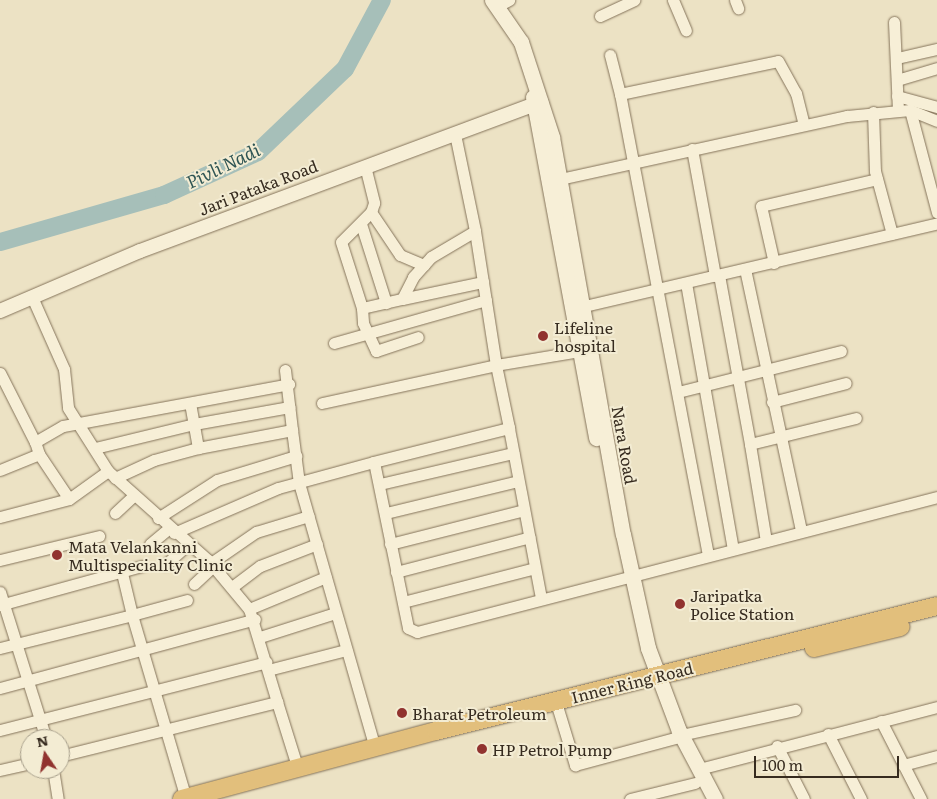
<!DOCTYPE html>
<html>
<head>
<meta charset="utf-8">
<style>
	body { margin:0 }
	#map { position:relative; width:937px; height:799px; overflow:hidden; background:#ece2c4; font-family:Literata,serif }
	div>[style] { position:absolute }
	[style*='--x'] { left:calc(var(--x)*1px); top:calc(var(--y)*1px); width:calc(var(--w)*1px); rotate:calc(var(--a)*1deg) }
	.river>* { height:18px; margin:-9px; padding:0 9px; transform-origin:9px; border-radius:9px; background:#a6bfb9 }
	.roads { filter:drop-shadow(0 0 1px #85745b) drop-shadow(0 0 1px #85745b) }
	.minor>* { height:11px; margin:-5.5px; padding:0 5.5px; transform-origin:5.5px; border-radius:5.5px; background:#f7efd7 }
	.tertiary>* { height:14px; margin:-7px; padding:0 7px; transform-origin:7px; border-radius:7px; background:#f7efd7 }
	.secondary>* { height:15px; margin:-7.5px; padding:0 7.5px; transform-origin:7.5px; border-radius:7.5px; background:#f7efd7 }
	.trunk>* { height:18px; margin:-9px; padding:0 9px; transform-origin:9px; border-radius:9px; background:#e2bf7c }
	.dots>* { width:14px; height:14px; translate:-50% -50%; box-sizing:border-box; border:2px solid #f3ecd3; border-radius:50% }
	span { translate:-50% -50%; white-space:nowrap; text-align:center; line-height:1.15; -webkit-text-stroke:4px #f3ecd3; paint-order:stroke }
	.street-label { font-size:16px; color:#362b1f }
	.poi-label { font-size:16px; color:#362b1f }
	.left { translate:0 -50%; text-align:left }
	.water-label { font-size:18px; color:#2f5554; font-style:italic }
	.north { position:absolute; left:20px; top:729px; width:50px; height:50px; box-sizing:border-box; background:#f3ecd3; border:1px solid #a79f8b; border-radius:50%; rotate:348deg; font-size:14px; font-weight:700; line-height:20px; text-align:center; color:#362b1f }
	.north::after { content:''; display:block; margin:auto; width:18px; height:22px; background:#91332f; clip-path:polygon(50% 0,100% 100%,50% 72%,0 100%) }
	.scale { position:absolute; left:754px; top:756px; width:145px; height:22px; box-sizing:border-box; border:2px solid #362b1f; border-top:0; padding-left:6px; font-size:15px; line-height:18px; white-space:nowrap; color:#362b1f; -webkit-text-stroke:4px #f3ecd3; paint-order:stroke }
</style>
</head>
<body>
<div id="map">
	<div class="river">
		<i style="--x:0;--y:242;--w:171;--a:-16"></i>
		<i style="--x:164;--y:195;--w:103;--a:-24.6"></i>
		<i style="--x:258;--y:152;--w:120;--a:-43.7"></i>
		<i style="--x:345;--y:69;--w:78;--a:-61.8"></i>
	</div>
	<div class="roads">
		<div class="minor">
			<i style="--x:673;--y:0;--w:33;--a:67"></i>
			<i style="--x:735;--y:0;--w:9;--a:69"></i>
			<i style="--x:496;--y:7;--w:15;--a:-28"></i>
			<i style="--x:600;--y:16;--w:38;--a:-25"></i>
			<i style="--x:894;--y:22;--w:89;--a:87.4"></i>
			<i style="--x:610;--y:55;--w:40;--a:75.6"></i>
			<i style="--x:897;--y:58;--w:41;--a:-12.7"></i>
			<i style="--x:897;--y:80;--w:42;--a:-16.7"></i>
			<i style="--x:897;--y:96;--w:41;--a:15.4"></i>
			<i style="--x:910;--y:110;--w:106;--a:75.2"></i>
			<i style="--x:873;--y:112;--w:59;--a:88.1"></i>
			<i style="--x:875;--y:171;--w:65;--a:74.9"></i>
			<i style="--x:455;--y:134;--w:99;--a:78.3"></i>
			<i style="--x:475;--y:231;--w:136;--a:81.1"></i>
			<i style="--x:496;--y:365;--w:85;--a:-9.5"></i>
			<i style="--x:692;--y:149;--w:129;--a:79.7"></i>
			<i style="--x:365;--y:166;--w:38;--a:76"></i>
			<i style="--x:374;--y:203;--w:9;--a:108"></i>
			<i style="--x:371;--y:212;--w:42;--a:135"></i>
			<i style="--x:341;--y:242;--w:69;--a:72.3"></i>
			<i style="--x:362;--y:308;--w:41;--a:-12.7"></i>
			<i style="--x:402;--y:299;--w:25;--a:-63"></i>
			<i style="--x:413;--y:277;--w:27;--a:-48"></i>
			<i style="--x:431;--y:257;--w:51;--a:-30.6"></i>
			<i style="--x:560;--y:179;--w:294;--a:-12.4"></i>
			<i style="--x:847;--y:116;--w:63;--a:-5.4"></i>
			<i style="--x:910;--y:110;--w:29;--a:22"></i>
			<i style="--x:371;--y:212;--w:52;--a:56"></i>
			<i style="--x:400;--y:255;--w:26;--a:23"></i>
			<i style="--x:361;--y:224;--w:83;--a:72.4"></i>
			<i style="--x:774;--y:263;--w:58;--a:-102.8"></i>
			<i style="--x:761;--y:206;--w:119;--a:-13.1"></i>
			<i style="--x:745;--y:269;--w:268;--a:77.9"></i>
			<i style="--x:719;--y:275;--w:172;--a:79.6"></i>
			<i style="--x:686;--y:283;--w:270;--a:80"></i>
			<i style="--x:32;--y:297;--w:79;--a:66"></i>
			<i style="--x:64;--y:369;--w:39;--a:84"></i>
			<i style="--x:68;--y:408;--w:75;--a:57.6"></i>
			<i style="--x:108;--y:471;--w:134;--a:41.7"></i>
			<i style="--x:208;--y:560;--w:64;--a:50.1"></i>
			<i style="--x:249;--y:609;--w:97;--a:73.2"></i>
			<i style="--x:402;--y:299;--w:83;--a:-11.9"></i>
			<i style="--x:362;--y:308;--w:15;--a:86"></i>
			<i style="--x:363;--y:323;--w:31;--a:65"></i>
			<i style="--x:376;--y:351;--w:44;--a:-18.4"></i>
			<i style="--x:576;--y:308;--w:371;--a:-13.2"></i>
			<i style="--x:334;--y:343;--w:158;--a:-15.8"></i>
			<i style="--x:285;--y:370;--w:60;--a:83.3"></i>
			<i style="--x:0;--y:373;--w:77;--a:63.1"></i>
			<i style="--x:678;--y:392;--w:168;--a:-14.1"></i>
			<i style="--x:772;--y:402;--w:76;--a:-14.4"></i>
			<i style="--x:190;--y:403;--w:46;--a:79.9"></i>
			<i style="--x:322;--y:403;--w:178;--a:-12.3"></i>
			<i style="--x:496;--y:365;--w:64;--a:78.3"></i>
			<i style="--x:95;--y:448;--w:102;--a:-13.6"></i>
			<i style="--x:194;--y:424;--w:97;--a:-10.1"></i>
			<i style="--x:39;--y:454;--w:54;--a:56.3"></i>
			<i style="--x:0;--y:470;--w:42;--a:-22.3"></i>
			<i style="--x:39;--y:454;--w:13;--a:-108"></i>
			<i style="--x:35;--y:442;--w:32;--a:-30"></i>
			<i style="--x:63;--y:426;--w:230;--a:-10.5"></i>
			<i style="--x:115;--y:478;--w:43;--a:-24.8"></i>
			<i style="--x:154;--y:460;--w:46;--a:-15.3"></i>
			<i style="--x:198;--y:448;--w:96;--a:-10.8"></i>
			<i style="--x:292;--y:430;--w:53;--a:82.5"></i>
			<i style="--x:299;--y:483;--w:276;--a:74"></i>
			<i style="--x:380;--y:484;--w:137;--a:-13.1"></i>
			<i style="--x:115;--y:513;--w:26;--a:-43"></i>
			<i style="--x:386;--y:513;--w:136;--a:-13.6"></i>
			<i style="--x:0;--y:517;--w:71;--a:-14.6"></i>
			<i style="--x:69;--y:499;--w:48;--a:-35.7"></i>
			<i style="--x:158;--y:518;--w:70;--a:-32.8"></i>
			<i style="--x:217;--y:480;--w:83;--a:-16.9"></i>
			<i style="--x:174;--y:533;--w:113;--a:-23.4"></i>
			<i style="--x:278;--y:488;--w:99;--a:-15.2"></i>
			<i style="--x:766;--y:541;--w:98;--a:-99.4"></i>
			<i style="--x:750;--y:444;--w:109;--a:-13.8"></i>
			<i style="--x:150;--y:544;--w:25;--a:-40"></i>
			<i style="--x:390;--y:544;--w:138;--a:-14.2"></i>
			<i style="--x:708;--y:555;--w:469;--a:-100.8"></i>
			<i style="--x:620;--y:94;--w:161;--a:-11.8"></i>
			<i style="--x:778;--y:61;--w:37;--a:61"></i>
			<i style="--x:796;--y:93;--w:32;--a:76"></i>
			<i style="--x:0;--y:560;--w:102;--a:-13.6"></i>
			<i style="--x:211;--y:563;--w:55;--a:-34.6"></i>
			<i style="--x:256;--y:532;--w:55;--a:-16.8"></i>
			<i style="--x:165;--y:565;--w:31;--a:-42"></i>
			<i style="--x:396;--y:572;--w:138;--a:-14.6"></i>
			<i style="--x:122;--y:573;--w:43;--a:76.6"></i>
			<i style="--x:132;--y:615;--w:57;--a:-15.3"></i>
			<i style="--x:194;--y:584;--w:26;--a:-43"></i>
			<i style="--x:232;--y:587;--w:35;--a:-37"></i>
			<i style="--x:260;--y:566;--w:61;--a:-21.1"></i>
			<i style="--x:0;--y:592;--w:154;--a:72.6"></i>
			<i style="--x:541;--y:598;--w:173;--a:-100.7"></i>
			<i style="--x:509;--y:428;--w:139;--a:165.9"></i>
			<i style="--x:374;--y:462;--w:169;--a:78.4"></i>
			<i style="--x:408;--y:628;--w:10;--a:24"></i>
			<i style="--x:417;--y:632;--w:537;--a:-14.55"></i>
			<i style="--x:403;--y:602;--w:136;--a:-14.4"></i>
			<i style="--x:0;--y:605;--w:147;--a:-15.4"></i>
			<i style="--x:249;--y:609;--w:83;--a:-22.6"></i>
			<i style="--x:260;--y:637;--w:79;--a:-17.7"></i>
			<i style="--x:0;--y:648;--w:136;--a:-14"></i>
			<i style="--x:132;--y:615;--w:191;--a:73.6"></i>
			<i style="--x:268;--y:670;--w:81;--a:-14.4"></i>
			<i style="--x:0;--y:688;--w:264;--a:-15.1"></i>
			<i style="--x:558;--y:709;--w:59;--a:73.1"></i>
			<i style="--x:575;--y:765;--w:104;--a:-15.1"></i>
			<i style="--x:881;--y:721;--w:88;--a:62.9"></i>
			<i style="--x:0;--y:730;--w:275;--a:-14.3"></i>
			<i style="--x:828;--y:734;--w:73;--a:63.1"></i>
			<i style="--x:681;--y:735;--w:117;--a:-12.4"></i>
			<i style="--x:777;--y:746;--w:59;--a:63"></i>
			<i style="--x:60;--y:756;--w:224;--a:-14"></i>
			<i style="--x:277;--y:702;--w:70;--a:72.6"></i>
			<i style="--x:903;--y:765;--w:35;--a:-15"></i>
			<i style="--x:53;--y:769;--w:30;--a:81"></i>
			<i style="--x:699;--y:769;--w:246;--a:-14.6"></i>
			<i style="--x:0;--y:770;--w:31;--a:-13"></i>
			<i style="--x:630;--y:799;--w:67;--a:-13.8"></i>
		</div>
		<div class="tertiary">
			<i style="--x:0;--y:311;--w:152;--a:-23.2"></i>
			<i style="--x:140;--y:251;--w:428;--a:-20.4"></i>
		</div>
		<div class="secondary">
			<i style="--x:492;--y:0;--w:51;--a:55.4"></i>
			<i style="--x:521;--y:42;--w:100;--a:71.9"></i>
			<i style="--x:552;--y:137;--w:403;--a:79.9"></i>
			<i style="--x:623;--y:534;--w:117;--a:77.6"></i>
			<i style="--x:648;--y:648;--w:89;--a:69.5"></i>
			<i style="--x:679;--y:731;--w:77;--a:62.1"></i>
			<i style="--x:533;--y:97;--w:347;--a:79.5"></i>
		</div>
		<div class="trunk">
			<i style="--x:814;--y:648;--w:89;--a:-13.7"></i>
			<i style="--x:182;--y:799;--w:263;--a:-15"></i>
			<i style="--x:436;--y:731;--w:516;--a:-14.01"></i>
		</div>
	</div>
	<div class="dots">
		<i style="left:543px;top:336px;background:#91332f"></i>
		<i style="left:57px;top:555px;background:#91332f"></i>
		<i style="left:680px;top:604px;background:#91332f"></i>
		<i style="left:402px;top:713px;background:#91332f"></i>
		<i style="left:482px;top:749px;background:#91332f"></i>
	</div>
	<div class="street-label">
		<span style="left:258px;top:187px;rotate:-21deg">Jari Pataka Road</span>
		<span style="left:625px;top:445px;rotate:80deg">Nara Road</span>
		<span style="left:632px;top:682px;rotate:-14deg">Inner Ring Road</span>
	</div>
	<div class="poi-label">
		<span class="left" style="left:554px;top:336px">Lifeline<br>hospital</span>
		<span class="left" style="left:68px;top:555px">Mata Velankanni<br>Multispeciality Clinic</span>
		<span class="left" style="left:690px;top:604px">Jaripatka<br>Police Station</span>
		<span class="left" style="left:412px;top:713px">Bharat Petroleum</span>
		<span class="left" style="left:492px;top:749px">HP Petrol Pump</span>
	</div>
	<div class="water-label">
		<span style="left:223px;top:166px;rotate:-26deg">Pivli Nadi</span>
	</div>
	<div class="north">N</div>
	<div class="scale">100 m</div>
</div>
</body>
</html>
